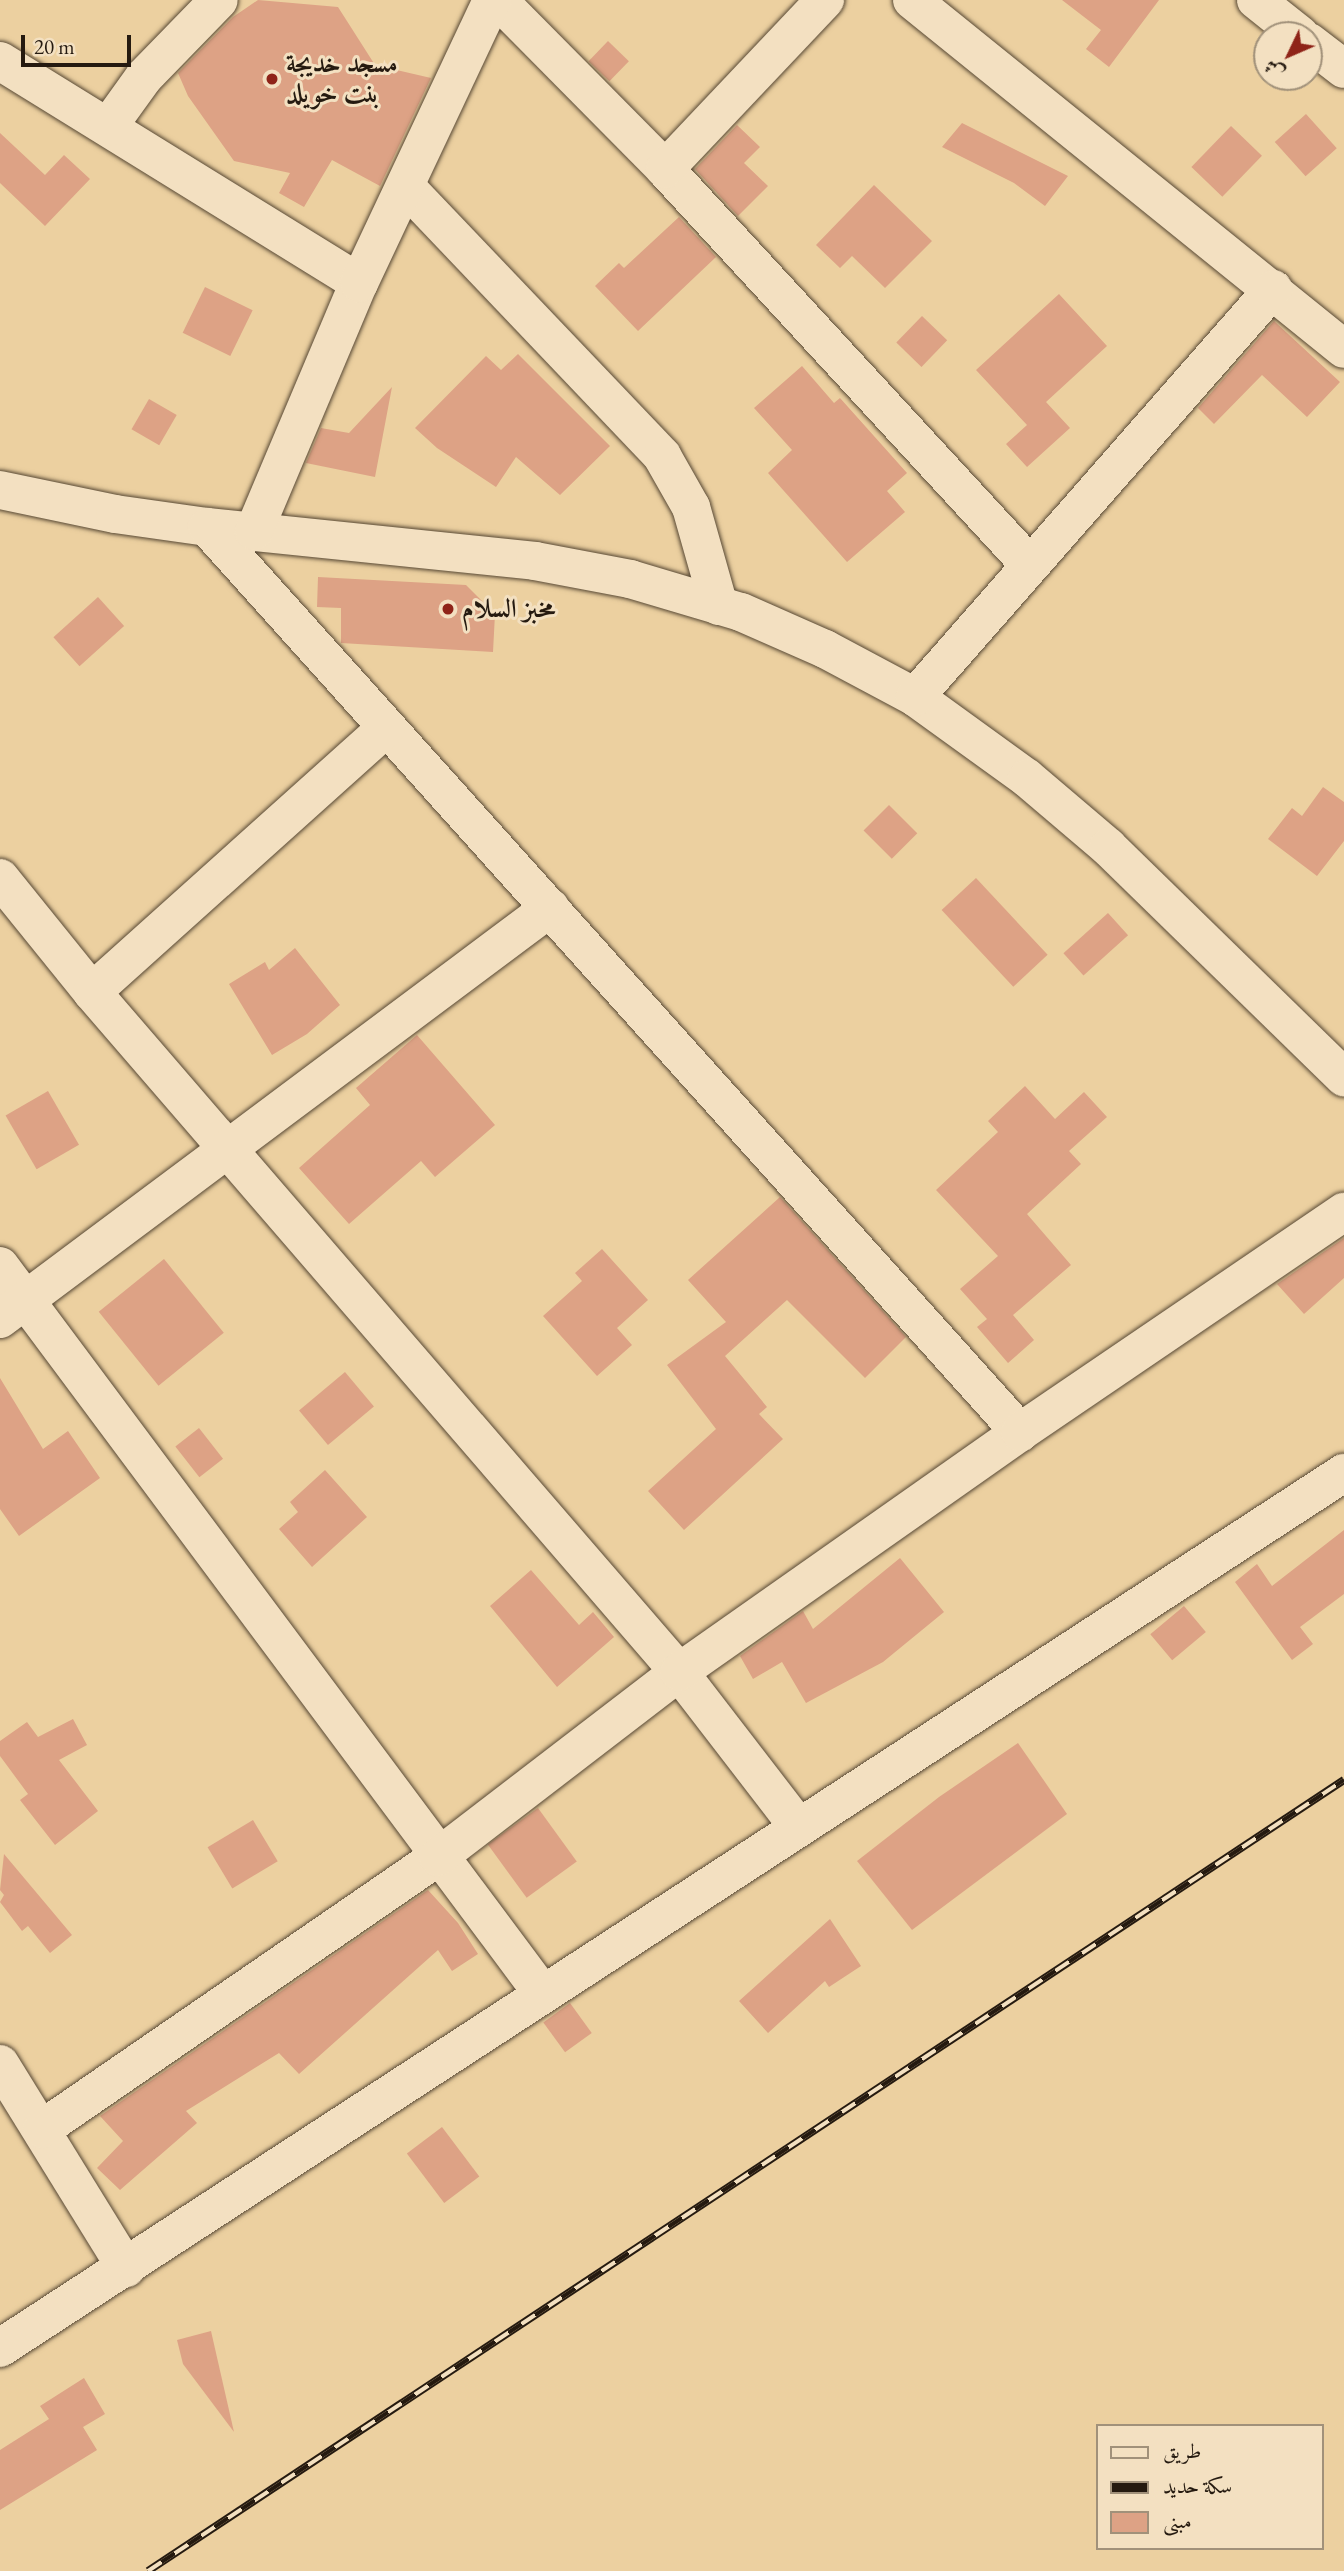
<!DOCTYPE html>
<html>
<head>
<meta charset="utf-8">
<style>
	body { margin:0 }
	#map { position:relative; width:1344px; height:2571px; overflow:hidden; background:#ecd0a0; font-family:"EB Garamond",Amiri,serif }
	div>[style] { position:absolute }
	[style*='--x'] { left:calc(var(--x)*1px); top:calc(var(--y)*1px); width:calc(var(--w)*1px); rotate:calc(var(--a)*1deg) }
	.building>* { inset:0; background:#dda285; transform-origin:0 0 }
	.roads { filter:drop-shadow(0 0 2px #574834) drop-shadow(0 0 2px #574834) }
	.minor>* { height:38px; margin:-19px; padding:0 19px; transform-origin:19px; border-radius:19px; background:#f3e0c1 }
	.rail>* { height:8px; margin-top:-4px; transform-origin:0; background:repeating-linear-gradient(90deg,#f3e0c1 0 16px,#251a10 0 32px); box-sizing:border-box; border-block:2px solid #251a10 }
	.dots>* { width:19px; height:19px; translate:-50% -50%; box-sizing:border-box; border:4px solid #f3e0c1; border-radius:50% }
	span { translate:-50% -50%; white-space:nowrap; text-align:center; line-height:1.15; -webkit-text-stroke:6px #f3e0c1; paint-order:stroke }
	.poi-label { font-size:26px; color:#251a10; font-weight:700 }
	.left { translate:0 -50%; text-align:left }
	.legend { position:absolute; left:1096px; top:2424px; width:228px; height:126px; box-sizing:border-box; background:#f3e0c1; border:2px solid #a1917a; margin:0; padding:9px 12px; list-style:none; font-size:21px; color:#251a10 }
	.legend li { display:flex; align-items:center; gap:14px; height:35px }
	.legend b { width:35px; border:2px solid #a1917a }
	.north { position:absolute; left:1253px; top:21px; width:70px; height:70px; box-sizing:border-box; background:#f3e0c1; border:2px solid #a1917a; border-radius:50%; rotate:226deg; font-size:19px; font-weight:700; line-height:28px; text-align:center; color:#251a10 }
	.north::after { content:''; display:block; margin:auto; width:24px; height:32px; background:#8f2418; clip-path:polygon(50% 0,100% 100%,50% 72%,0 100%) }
	.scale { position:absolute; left:21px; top:35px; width:110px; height:32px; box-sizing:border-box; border:4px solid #251a10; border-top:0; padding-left:9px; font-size:21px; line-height:24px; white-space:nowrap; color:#251a10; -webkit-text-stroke:5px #f3e0c1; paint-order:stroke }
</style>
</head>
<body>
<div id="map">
	<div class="building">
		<i style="clip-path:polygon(258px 0,338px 7px,375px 65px,431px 78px,380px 186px,332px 160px,304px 207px,279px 193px,290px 173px,234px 161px,188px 96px,178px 73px,233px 17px)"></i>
		<i style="clip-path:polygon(1062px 0,1159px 0,1109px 67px,1086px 49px,1101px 30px)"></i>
		<i style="left:608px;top:41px;width:29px;height:28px;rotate:44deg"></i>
		<i style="left:1306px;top:114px;width:46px;height:42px;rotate:48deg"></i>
		<i style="clip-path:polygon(962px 123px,1068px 176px,1045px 206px,1014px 183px,942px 147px)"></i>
		<i style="clip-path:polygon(737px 125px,760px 147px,744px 163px,768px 186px,738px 216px,695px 169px)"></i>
		<i style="left:1231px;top:126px;width:43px;height:57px;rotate:44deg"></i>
		<i style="clip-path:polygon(0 133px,45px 175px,64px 155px,90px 179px,45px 226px,0 183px)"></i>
		<i style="clip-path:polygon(874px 185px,932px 241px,885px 288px,852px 256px,840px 268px,816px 245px)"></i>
		<i style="clip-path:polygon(679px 217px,716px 257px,638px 331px,595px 286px,619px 263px,624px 268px)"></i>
		<i style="left:205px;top:287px;width:53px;height:51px;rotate:26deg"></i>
		<i style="clip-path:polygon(1059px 294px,1107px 346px,1046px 402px,1070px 428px,1027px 467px,1006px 444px,1027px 425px,976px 370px)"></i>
		<i style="left:922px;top:316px;width:35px;height:37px;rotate:44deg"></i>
		<i style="clip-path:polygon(1274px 321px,1340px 382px,1307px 417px,1262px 375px,1214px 424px,1198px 408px)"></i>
		<i style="clip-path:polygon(518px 354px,610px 446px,560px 495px,516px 457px,496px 487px,437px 448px,415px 428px,486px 356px,501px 370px)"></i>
		<i style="clip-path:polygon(802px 366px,834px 403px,840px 398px,907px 473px,887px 491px,905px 512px,847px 562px,768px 473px,792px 450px,754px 408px)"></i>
		<i style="clip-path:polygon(392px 387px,375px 477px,306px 463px,321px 428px,349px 433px)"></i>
		<i style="left:149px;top:399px;width:32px;height:35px;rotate:30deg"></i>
		<i style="clip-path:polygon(318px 577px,466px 585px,495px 614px,493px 652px,341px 643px,341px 608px,317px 607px)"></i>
		<i style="left:98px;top:597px;width:39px;height:60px;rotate:48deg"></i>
		<i style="clip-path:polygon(1323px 787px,1344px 802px,1344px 841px,1317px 876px,1268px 839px,1292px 808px,1302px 816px)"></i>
		<i style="left:889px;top:805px;width:40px;height:36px;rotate:45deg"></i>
		<i style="left:976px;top:878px;width:105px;height:47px;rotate:47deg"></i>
		<i style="left:1108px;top:913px;width:30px;height:60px;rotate:48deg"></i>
		<i style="clip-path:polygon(295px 948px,340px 1005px,307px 1034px,272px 1055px,229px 984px,265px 962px,269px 970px)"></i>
		<i style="clip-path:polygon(417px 1035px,495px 1125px,435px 1177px,421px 1161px,349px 1224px,299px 1168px,370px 1105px,356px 1088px)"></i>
		<i style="clip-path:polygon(1025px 1086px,1055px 1119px,1084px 1092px,1107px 1117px,1069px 1151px,1081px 1164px,1027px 1214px,1071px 1265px,1013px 1315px,1034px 1340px,1008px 1363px,977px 1327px,987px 1319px,960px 1289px,998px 1256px,936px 1190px,998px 1132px,988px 1121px)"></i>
		<i style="left:48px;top:1091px;width:62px;height:49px;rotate:60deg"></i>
		<i style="clip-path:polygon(780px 1197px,906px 1337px,865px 1378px,787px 1300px,725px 1356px,767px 1407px,759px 1414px,783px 1439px,684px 1530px,648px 1491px,716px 1429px,667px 1365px,726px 1322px,688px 1280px)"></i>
		<i style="clip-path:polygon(1344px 1238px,1344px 1278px,1304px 1314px,1277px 1284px)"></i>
		<i style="clip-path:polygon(602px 1249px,648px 1300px,617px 1328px,632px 1345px,597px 1376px,543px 1316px,582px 1281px,575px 1273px)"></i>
		<i style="left:164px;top:1259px;width:95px;height:84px;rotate:51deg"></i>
		<i style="left:345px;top:1372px;width:45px;height:60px;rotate:50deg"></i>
		<i style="clip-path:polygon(0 1378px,43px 1449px,68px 1431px,100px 1478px,19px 1536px,0 1509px)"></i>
		<i style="left:199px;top:1428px;width:39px;height:30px;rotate:52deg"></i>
		<i style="clip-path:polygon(325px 1470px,367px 1517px,312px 1567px,279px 1529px,298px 1512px,290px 1502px)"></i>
		<i style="clip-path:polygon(1344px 1530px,1344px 1594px,1300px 1627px,1313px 1644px,1292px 1660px,1235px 1582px,1257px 1564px,1272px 1586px)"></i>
		<i style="clip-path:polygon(900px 1558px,944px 1612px,883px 1662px,806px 1703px,782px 1662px,753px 1679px,740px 1656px,803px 1611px,813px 1629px)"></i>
		<i style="clip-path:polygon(531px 1570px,579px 1625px,593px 1612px,614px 1637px,557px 1687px,490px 1606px)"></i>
		<i style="left:1184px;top:1606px;width:34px;height:44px;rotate:50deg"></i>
		<i style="clip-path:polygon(73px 1719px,87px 1745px,59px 1760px,98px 1811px,55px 1845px,20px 1800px,28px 1794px,0 1756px,0 1741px,27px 1722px,38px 1737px)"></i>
		<i style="clip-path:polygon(1018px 1743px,1067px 1814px,912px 1930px,857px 1861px,939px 1797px)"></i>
		<i style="left:538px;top:1808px;width:66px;height:62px;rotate:54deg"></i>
		<i style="left:253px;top:1820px;width:48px;height:53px;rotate:59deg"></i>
		<i style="clip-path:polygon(4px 1854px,72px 1935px,50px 1953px,28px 1926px,22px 1931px,0 1902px,4px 1895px,0 1890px)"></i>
		<i style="clip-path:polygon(428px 1890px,458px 1923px,478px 1954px,452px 1971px,438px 1950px,299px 2074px,279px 2053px,186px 2111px,197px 2123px,120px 2190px,97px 2168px,123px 2141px,100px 2116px)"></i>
		<i style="clip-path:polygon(830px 1919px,861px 1966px,829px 1987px,825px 1981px,768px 2033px,739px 2001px)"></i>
		<i style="left:570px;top:2003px;width:37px;height:33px;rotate:54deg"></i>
		<i style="left:442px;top:2127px;width:62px;height:44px;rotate:53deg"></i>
		<i style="clip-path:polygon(211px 2331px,234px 2432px,183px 2364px,177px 2340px)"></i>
		<i style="clip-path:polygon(84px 2378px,105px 2414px,83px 2427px,97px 2450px,0 2510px,0 2450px,49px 2419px,40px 2406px)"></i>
	</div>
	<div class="roads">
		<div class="minor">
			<i style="--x:498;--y:0;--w:238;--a:45.3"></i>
			<i style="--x:665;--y:169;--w:536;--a:47.35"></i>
			<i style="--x:912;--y:0;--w:555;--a:38.93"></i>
			<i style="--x:1256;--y:0;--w:56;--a:38.5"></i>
			<i style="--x:1309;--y:42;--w:44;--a:37.6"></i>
			<i style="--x:0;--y:61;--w:422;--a:31.7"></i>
			<i style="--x:108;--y:127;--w:62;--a:-54.2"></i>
			<i style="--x:144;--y:77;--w:107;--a:-45.8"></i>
			<i style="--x:665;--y:169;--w:233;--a:-46.6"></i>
			<i style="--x:407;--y:188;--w:370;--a:46.4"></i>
			<i style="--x:662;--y:456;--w:59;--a:60.4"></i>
			<i style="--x:691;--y:507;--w:103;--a:74.2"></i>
			<i style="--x:0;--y:490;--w:117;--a:11.8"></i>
			<i style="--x:115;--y:514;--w:93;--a:8"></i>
			<i style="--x:207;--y:527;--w:330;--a:5.9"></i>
			<i style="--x:535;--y:561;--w:97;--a:10.7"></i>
			<i style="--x:630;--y:579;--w:116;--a:16.6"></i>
			<i style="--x:741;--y:612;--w:92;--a:23.8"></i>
			<i style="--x:825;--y:649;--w:102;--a:28.1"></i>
			<i style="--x:915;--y:697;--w:138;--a:35.9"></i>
			<i style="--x:1027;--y:778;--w:106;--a:40.4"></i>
			<i style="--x:1108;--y:847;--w:330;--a:44.3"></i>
			<i style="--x:207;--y:527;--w:1217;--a:48.07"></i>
			<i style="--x:254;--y:531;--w:269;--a:-67.1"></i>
			<i style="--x:359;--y:283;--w:313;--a:-64.8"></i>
			<i style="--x:915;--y:697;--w:543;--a:-48.73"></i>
			<i style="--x:0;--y:878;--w:146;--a:51.1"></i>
			<i style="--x:92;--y:992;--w:898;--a:49.2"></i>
			<i style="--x:679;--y:1672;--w:193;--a:52.4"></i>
			<i style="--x:92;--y:992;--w:395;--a:-41.9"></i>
			<i style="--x:0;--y:1266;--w:907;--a:53.29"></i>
			<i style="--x:0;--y:1319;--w:687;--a:-36.77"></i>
			<i style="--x:0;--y:2064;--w:240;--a:58.3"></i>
			<i style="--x:42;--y:2129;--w:480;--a:-34.5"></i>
			<i style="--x:438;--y:1857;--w:304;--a:-37.5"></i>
			<i style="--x:679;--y:1672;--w:417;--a:-35.1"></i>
			<i style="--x:1020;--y:1432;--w:392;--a:-34.2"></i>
			<i style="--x:0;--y:2348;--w:1604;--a:-33.07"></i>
		</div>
	</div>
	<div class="rail">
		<i style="--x:148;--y:2571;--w:1434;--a:-33.48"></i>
	</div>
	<div class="dots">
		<i style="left:272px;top:79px;background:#8f2418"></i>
		<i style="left:448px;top:609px;background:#8f2418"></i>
	</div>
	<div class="poi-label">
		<span class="left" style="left:286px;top:79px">مسجد خديجة<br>بنت خويلد</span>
		<span class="left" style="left:462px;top:609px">مخبز السلام</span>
	</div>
	<ul class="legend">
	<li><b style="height:9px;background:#f3e0c1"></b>طريق</li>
	<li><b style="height:9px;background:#251a10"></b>سكة حديد</li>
	<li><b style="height:19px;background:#dda285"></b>مبنى</li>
	</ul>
	<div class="north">ش</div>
	<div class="scale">20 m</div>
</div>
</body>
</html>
